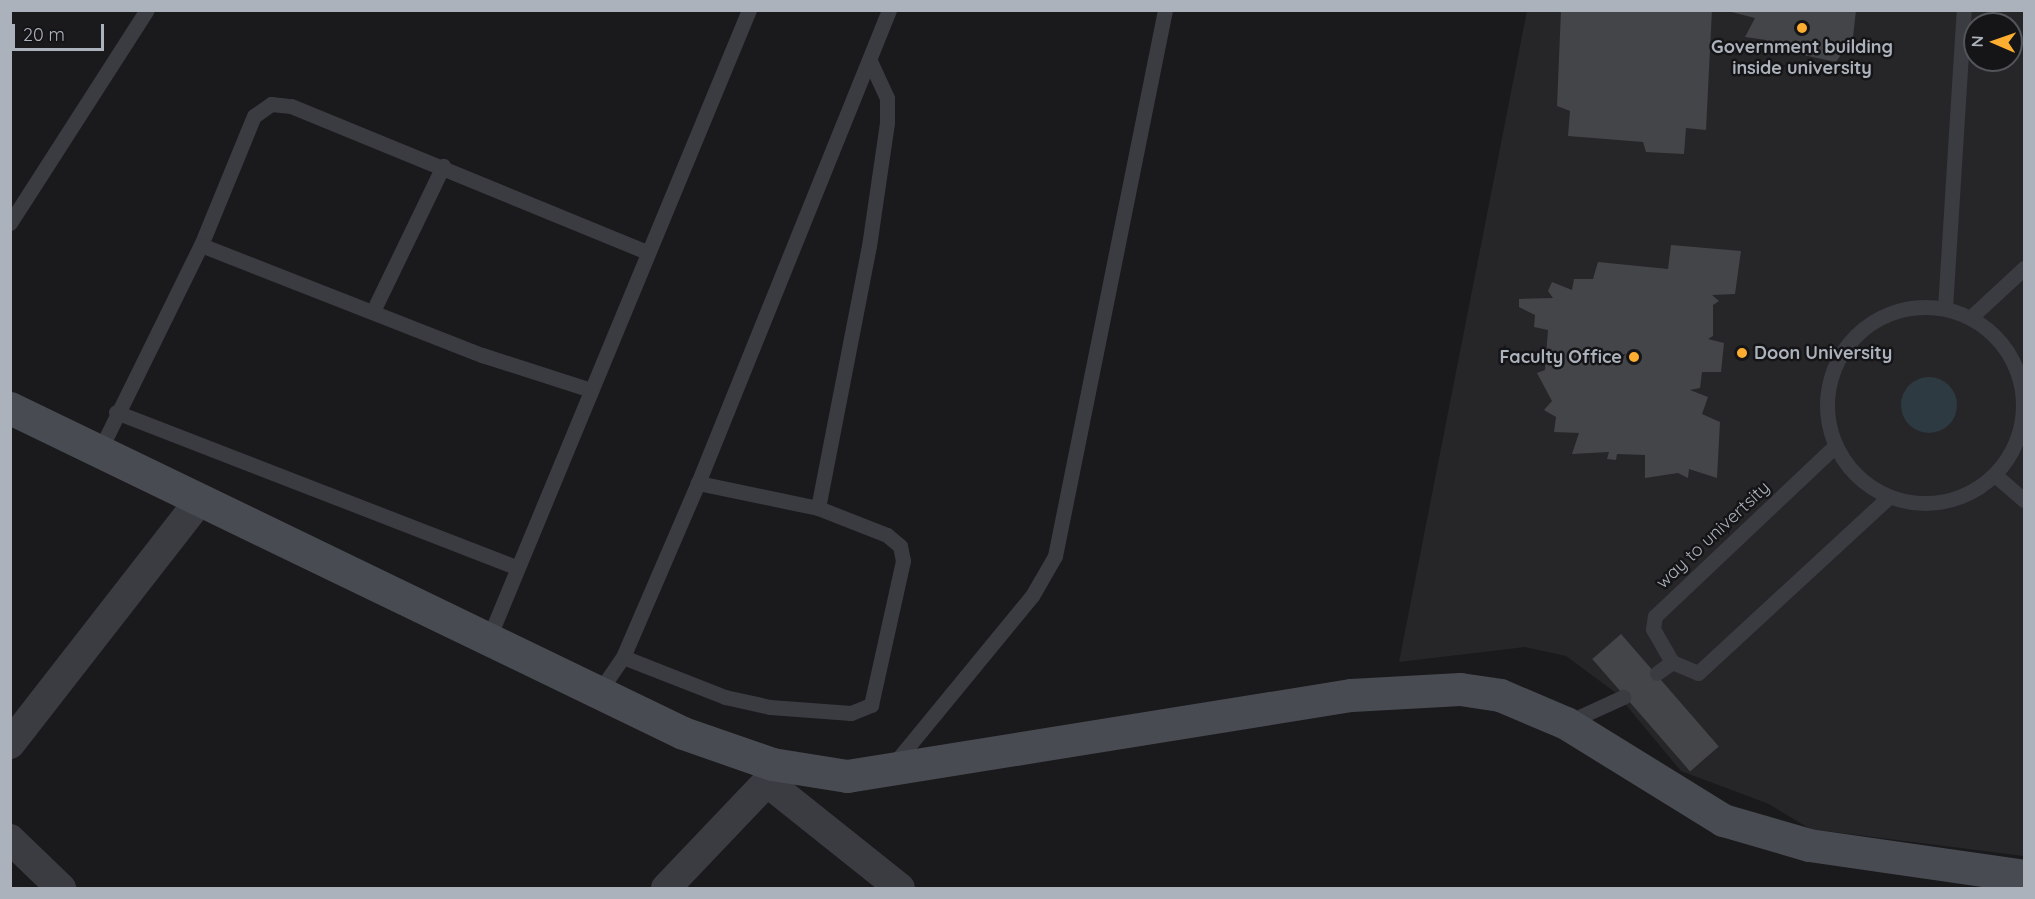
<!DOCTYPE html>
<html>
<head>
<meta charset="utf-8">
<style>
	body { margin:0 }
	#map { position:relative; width:2035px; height:899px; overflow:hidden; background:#1a1a1c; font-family:Quicksand,sans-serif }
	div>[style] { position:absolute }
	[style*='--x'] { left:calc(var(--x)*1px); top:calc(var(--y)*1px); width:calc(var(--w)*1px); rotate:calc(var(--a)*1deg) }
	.built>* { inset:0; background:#262629 }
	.water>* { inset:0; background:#2e3a42 }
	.round { border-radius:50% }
	.building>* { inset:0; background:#444549; transform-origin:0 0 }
	.lane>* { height:15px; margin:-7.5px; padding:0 7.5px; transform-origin:7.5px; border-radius:7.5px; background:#3a3c42 }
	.lane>.ring { margin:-7.5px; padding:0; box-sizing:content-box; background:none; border:15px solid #3a3c42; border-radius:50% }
	.street>* { height:30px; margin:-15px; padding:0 15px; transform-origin:15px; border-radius:15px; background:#3a3c42 }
	.secondary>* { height:33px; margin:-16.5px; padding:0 16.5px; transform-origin:16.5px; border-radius:16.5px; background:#484b52 }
	.dots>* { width:16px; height:16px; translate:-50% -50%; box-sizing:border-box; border:3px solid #151517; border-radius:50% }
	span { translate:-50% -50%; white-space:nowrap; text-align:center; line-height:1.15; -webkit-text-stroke:5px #151517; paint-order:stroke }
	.poi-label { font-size:18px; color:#acb2bc; font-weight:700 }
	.left { translate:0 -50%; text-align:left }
	.right { translate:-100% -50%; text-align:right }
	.street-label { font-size:18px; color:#acb2bc }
	.frame { position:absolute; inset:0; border:12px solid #acb2bc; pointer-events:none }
	.north { position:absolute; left:1963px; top:12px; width:60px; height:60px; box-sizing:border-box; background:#151517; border:2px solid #515459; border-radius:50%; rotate:272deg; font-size:16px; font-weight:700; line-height:24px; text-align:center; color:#acb2bc }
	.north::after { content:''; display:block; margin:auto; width:21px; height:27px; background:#fdae31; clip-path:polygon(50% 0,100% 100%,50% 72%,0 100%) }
	.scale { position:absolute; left:12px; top:24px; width:92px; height:27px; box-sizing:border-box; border:3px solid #acb2bc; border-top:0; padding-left:8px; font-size:18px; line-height:21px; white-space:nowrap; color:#acb2bc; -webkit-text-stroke:4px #151517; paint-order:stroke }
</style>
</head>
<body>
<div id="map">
	<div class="built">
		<i style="clip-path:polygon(evenodd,1527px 11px,2024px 11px,2024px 856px,1810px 829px,1769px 804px,1681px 771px,1616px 693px,1566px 656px,1525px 647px,1399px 662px,1527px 11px,1975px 24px,2011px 24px,2011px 60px,1975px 60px,1975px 24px)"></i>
	</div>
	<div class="water">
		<i class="round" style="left:1901px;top:377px;width:56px;height:56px"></i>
	</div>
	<div class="building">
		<i style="clip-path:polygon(1561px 10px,1712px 10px,1706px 130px,1686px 128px,1684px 154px,1646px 152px,1643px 142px,1568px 136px,1570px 111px,1557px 106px)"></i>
		<i style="clip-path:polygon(1724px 10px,1856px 10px,1853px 37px,1836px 62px,1766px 47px,1766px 40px,1745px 37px,1755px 18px)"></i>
		<i style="clip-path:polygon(1671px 245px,1741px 251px,1735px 294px,1712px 295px,1719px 301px,1713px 305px,1713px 336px,1708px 339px,1724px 343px,1721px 372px,1702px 372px,1700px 388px,1690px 390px,1708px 397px,1702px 414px,1720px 422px,1717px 478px,1689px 469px,1688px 478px,1678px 473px,1645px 478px,1645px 455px,1617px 454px,1616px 460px,1607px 459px,1609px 452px,1572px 454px,1579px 433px,1554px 432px,1556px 417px,1544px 410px,1552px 401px,1537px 373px,1545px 370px,1548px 330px,1534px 327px,1535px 315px,1519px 307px,1519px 299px,1553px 298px,1548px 291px,1552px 282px,1572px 290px,1574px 279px,1593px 279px,1598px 262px,1668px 269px)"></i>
		<i style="left:1621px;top:634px;width:149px;height:38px;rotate:49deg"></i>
	</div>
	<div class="lane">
		<i style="--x:10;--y:223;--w:253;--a:-57.3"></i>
		<i style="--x:201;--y:245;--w:139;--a:-67.7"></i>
		<i style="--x:254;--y:116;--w:21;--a:-35"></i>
		<i style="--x:271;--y:104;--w:20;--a:6"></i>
		<i style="--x:291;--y:106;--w:383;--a:22.3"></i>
		<i class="ring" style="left:1827px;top:307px;width:181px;height:181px"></i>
		<i style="--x:1945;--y:308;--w:299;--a:-86.4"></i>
		<i style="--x:374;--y:309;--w:159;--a:-64.2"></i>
		<i style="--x:1970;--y:318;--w:74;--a:-42.8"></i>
		<i style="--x:116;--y:412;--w:428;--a:21.2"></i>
		<i style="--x:1835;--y:446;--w:248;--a:136.6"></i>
		<i style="--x:1655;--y:616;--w:13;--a:99"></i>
		<i style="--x:1653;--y:629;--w:38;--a:60"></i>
		<i style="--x:1672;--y:662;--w:28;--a:23"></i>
		<i style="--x:1698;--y:673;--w:260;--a:-42.7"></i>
		<i style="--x:99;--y:452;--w:231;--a:-63.8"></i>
		<i style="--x:201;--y:245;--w:302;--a:21.4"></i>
		<i style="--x:482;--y:355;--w:114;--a:17.8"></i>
		<i style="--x:1995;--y:475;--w:38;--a:41"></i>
		<i style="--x:818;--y:508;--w:267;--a:-79"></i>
		<i style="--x:869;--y:246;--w:124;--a:-81.7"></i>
		<i style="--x:887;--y:123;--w:25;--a:-90"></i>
		<i style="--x:887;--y:98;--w:41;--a:-114.7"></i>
		<i style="--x:488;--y:640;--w:682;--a:-67.5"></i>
		<i style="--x:623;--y:657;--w:110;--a:21.4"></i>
		<i style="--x:725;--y:697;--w:46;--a:12.5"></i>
		<i style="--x:770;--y:707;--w:81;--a:4.2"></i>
		<i style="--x:851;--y:713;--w:22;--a:-22"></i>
		<i style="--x:871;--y:705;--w:148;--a:-77.5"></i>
		<i style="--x:903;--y:561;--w:15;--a:-101"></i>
		<i style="--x:900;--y:546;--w:17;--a:-140"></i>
		<i style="--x:887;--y:535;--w:74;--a:-158.6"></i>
		<i style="--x:818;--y:508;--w:123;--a:-168.2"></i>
		<i style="--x:1657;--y:673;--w:19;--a:-36"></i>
		<i style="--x:599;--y:692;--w:42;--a:-55.6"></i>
		<i style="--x:623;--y:657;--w:189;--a:-66.7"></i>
		<i style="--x:698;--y:483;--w:510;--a:-68.01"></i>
		<i style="--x:1566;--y:723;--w:63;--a:-24.5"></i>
		<i style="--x:893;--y:765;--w:219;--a:-50.6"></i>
		<i style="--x:1032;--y:596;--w:46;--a:-60.1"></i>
		<i style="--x:1055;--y:556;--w:557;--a:-78.61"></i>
	</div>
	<div class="street">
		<i style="--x:10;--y:744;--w:308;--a:-52.1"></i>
		<i style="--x:767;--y:782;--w:170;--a:38.6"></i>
		<i style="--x:10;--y:839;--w:71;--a:43.9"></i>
		<i style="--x:666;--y:888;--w:146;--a:-46.4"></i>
		<i style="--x:767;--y:782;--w:19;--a:-74"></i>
	</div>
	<div class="secondary">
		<i style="--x:10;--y:408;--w:747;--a:25.78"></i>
		<i style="--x:683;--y:733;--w:94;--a:19.2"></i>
		<i style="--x:772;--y:764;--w:76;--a:9.1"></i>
		<i style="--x:847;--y:776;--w:510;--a:-9.13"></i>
		<i style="--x:1351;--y:695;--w:109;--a:-3.2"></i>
		<i style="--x:1460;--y:689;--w:40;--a:8.5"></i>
		<i style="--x:1500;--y:695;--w:72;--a:23"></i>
		<i style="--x:1566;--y:723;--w:185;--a:31.7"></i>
		<i style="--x:1723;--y:820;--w:90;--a:16.2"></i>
		<i style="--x:1809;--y:845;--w:217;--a:8.2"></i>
	</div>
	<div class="dots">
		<i style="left:1802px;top:28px;background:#fdae31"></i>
		<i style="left:1742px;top:353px;background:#fdae31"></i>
		<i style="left:1634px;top:357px;background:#fdae31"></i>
	</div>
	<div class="poi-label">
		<span style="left:1802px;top:58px">Government building<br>inside university</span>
		<span class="left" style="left:1754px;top:353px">Doon University</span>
		<span class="right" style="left:1622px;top:357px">Faculty Office</span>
	</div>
	<div class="street-label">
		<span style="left:1713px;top:535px;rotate:-43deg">way to univertsity</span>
	</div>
	<div class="frame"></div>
	<div class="north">N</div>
	<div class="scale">20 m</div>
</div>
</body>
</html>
